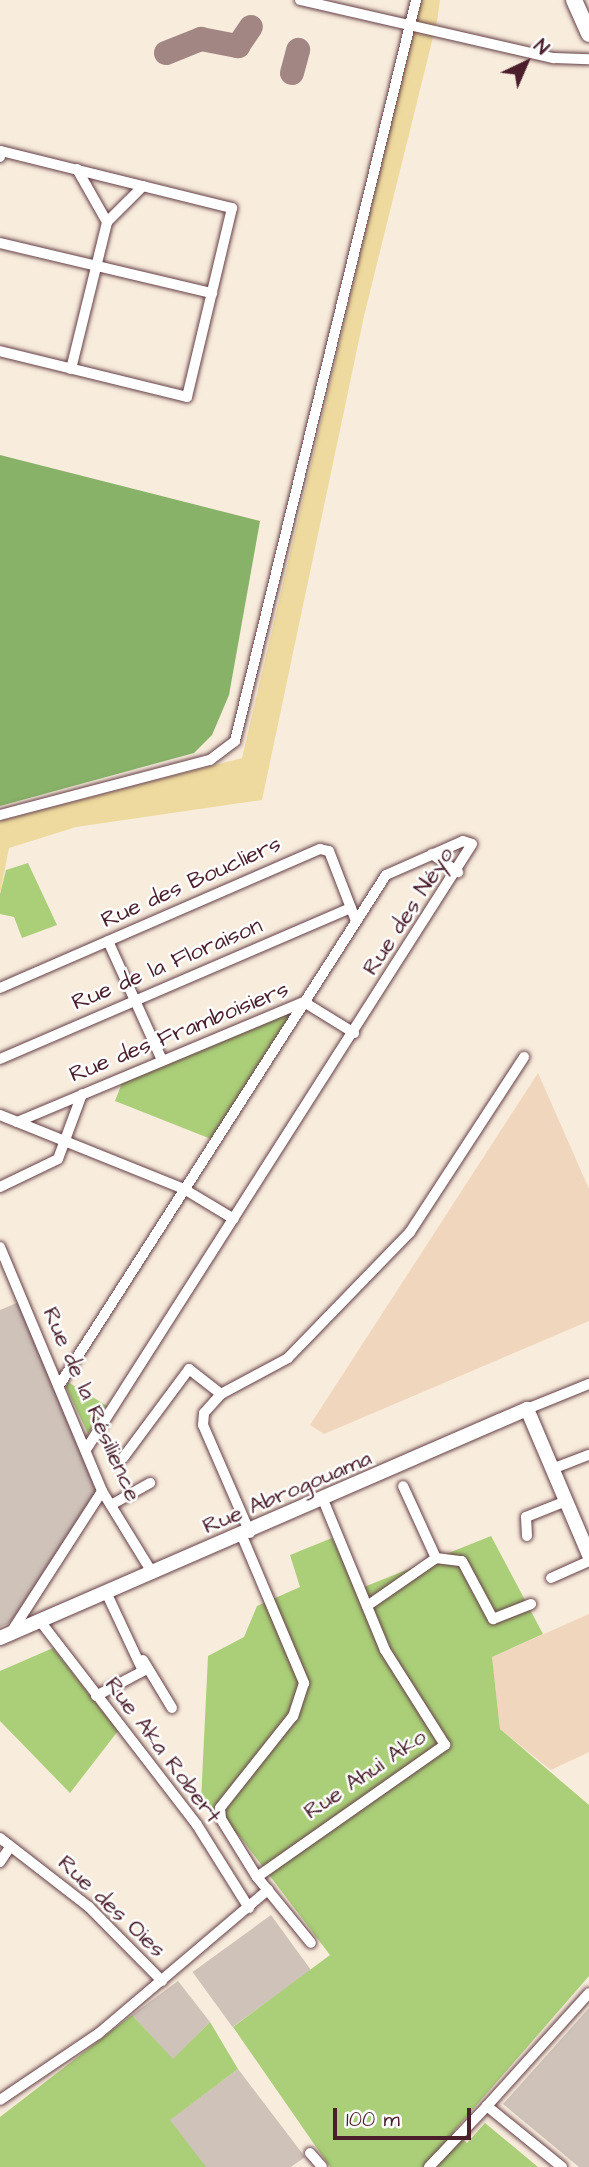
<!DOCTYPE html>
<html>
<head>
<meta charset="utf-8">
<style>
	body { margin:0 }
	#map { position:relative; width:589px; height:2167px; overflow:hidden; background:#f8ecdc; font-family:"Architects Daughter",sans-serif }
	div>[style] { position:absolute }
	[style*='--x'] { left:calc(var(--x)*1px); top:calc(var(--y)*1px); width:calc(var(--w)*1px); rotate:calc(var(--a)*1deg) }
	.built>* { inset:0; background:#f0d6bc }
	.industrial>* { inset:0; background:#cec2b9; transform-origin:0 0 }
	.green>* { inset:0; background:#aacf78 }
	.forest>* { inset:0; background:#87b268 }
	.sand>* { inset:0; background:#eeda9e }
	.taxiway>* { height:24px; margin:-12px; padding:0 12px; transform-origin:12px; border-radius:12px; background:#a18684 }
	.roads { filter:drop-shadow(0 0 2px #643e46) drop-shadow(0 0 2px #643e46) }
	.minor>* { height:10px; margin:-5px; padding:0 5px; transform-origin:5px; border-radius:5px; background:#fff }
	.tertiary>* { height:14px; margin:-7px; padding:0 7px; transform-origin:7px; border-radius:7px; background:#fff }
	.secondary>* { height:16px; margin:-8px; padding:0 8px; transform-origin:8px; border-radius:8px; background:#fff }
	span { translate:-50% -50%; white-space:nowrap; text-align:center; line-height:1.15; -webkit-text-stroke:5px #fff; paint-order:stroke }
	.street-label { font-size:23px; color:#4a1f2b }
	.north { position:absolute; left:491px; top:28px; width:70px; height:70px; -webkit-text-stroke:5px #fff; paint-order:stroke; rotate:44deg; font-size:19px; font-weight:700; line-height:28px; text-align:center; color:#4a1f2b }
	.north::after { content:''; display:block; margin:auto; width:24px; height:32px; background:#4a1f2b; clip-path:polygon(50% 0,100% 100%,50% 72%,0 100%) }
	.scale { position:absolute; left:333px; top:2108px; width:138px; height:32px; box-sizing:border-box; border:4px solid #4a1f2b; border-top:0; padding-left:9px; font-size:21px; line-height:24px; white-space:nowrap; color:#4a1f2b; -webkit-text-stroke:5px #fff; paint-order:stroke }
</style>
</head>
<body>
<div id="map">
	<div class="built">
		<i style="clip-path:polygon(538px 1073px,589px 1189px,589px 1321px,324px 1434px,310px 1425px)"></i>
		<i style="clip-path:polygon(589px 1614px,589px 1752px,551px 1770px,500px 1729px,492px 1657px)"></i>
	</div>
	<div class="industrial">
		<i style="clip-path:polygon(19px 1302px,98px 1488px,11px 1622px,0 1627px,0 1310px)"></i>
		<i style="left:271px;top:1915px;width:68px;height:97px;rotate:54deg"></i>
		<i style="clip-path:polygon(178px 1981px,210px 2022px,173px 2060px,132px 2015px)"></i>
		<i style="clip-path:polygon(589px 2008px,589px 2167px,579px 2167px,503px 2104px)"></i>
		<i style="clip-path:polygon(238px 2069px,305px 2157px,291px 2167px,178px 2167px,152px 2133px)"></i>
	</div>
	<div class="green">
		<i style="clip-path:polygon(28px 863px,57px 925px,22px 938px,14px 917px,0 914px,0 894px,6px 870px)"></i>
		<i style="clip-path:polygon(296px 1008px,211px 1139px,115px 1101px,122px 1083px)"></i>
		<i style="clip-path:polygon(68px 1382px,107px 1406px,88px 1434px,66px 1387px)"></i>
		<i style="clip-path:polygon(491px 1536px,543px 1634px,492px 1657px,500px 1729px,589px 1805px,589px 1976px,454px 2131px,467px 2143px,485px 2123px,538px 2167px,330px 2167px,233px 2027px,330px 1955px,241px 1838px,201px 1801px,208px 1656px,244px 1637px,257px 1606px,300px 1587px,290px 1555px,332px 1538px,359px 1589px)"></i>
		<i style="clip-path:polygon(53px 1648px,118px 1731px,70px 1793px,0 1721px,0 1671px)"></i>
		<i style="clip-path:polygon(132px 2015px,173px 2059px,210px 2022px,238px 2069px,170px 2120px,206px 2167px,0 2167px,0 2117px)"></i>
	</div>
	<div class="forest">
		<i style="clip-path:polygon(0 455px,260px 521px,229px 695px,212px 735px,194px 753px,0 806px)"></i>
	</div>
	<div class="sand">
		<i style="clip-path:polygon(420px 0,440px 0,437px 21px,364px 316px,262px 800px,76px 827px,9px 848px,0 894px,0 821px,242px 758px)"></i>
	</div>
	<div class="taxiway">
		<i style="--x:166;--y:53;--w:38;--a:-22"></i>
		<i style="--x:201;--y:39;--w:38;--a:11"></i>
		<i style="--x:238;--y:46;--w:23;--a:-56"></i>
		<i style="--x:292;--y:73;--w:24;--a:-75"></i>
	</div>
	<div class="roads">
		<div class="minor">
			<i style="--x:300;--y:0;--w:261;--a:12.9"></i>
			<i style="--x:554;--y:58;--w:35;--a:2"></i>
			<i style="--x:0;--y:157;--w:6;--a:-81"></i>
			<i style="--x:1;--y:151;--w:238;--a:13.9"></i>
			<i style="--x:232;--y:208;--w:194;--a:103.4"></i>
			<i style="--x:187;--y:397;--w:193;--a:-166.2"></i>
			<i style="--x:77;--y:169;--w:61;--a:60.5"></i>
			<i style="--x:107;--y:222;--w:51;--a:-45"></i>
			<i style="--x:0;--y:243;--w:218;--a:13.3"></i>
			<i style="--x:71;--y:369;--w:151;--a:-76.2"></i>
			<i style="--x:0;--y:815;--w:217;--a:-14.7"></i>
			<i style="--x:210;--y:760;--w:31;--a:-37"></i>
			<i style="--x:235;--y:741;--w:763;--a:-76.27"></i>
			<i style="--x:432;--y:854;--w:32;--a:35"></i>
			<i style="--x:108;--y:941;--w:131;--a:65.6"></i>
			<i style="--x:0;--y:988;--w:349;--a:-23.5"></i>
			<i style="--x:320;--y:849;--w:9;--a:13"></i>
			<i style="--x:329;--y:851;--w:75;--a:68.9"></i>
			<i style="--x:0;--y:1059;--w:382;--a:-23.3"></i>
			<i style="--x:0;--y:1115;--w:198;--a:21.9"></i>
			<i style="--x:184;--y:1189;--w:58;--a:31"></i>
			<i style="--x:17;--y:1122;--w:311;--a:-22.7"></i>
			<i style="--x:304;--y:1002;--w:59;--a:31.8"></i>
			<i style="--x:0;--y:1187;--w:64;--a:-25.8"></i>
			<i style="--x:58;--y:1159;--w:69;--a:-69.7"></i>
			<i style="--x:0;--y:1247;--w:264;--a:67.3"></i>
			<i style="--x:102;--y:1491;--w:97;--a:58.4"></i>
			<i style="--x:60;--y:1384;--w:604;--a:-57.36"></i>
			<i style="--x:386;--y:875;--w:84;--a:-23.8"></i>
			<i style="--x:463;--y:841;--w:9;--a:18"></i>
			<i style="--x:472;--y:844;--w:716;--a:122.51"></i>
			<i style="--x:527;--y:1409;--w:67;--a:-22"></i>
			<i style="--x:123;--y:1458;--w:111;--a:-53.4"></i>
			<i style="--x:189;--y:1369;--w:41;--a:38"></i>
			<i style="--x:552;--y:1469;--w:40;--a:-21"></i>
			<i style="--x:111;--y:1505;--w:45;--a:-29.4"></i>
			<i style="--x:250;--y:1533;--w:118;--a:-113.5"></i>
			<i style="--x:203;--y:1425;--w:12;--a:-85"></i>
			<i style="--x:204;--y:1413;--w:25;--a:-48"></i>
			<i style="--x:221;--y:1394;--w:76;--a:-28.2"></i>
			<i style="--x:288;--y:1358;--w:175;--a:-45.9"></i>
			<i style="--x:410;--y:1232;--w:209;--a:-56.9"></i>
			<i style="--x:242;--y:1536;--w:160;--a:67.1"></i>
			<i style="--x:304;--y:1683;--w:35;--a:108"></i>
			<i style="--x:293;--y:1716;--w:117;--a:128.4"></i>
			<i style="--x:220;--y:1808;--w:11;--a:85"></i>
			<i style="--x:221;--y:1819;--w:68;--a:58.2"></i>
			<i style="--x:257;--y:1877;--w:85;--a:50.7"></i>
			<i style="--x:527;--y:1536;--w:19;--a:-93"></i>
			<i style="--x:526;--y:1517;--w:43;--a:-21.8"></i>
			<i style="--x:436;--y:1558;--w:26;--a:7"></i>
			<i style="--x:462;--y:1561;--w:66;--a:61.9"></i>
			<i style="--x:493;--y:1619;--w:41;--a:-21.5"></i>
			<i style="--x:551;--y:1578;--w:42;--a:-24.1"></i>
			<i style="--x:367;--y:1606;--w:84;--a:-34.8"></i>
			<i style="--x:436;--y:1558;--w:79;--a:-114.6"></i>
			<i style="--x:40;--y:1621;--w:257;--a:52.4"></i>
			<i style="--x:197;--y:1825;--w:98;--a:57.9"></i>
			<i style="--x:10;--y:1634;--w:170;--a:-57.2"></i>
			<i style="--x:143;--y:1660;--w:56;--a:58.9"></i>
			<i style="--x:96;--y:1696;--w:53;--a:-28"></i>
			<i style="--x:143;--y:1671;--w:85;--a:-115.1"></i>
			<i style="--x:0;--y:1838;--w:113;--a:37.8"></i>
			<i style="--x:89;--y:1907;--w:104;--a:45.4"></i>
			<i style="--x:0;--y:1862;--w:18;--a:-56"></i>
			<i style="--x:257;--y:1877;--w:230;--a:-35.1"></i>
			<i style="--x:445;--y:1745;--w:112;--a:-122.3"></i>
			<i style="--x:385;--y:1650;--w:160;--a:-112.4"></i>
			<i style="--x:0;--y:2100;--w:118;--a:-34"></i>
			<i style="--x:98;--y:2034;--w:223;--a:-40.3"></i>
			<i style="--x:310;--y:2153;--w:18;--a:49"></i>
			<i style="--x:429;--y:2167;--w:84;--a:-46.4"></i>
			<i style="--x:562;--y:2167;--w:97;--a:-140.9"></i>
			<i style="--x:487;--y:2106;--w:152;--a:-47.9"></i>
		</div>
		<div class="tertiary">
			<i style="--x:0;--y:1638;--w:575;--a:-23.49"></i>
			<i style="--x:527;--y:1409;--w:159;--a:67"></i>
		</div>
		<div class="secondary">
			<i style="--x:574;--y:0;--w:37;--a:66"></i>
		</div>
	</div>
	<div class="street-label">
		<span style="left:191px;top:882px;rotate:-24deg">Rue des Boucliers</span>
		<span style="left:408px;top:911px;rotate:-57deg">Rue des Néyo</span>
		<span style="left:167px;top:964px;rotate:-23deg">Rue de la Floraison</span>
		<span style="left:179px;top:1032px;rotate:-22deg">Rue des Framboisiers</span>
		<span style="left:92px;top:1404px;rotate:66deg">Rue de la Résilience</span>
		<span style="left:287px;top:1492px;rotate:-23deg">Rue Abrogouama</span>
		<span style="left:163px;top:1750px;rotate:53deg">Rue Aka Robert</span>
		<span style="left:365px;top:1774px;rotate:-34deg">Rue Ahui Ako</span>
		<span style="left:112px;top:1906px;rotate:43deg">Rue des Oies</span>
	</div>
	<div class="north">N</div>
	<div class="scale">100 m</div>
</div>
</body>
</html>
